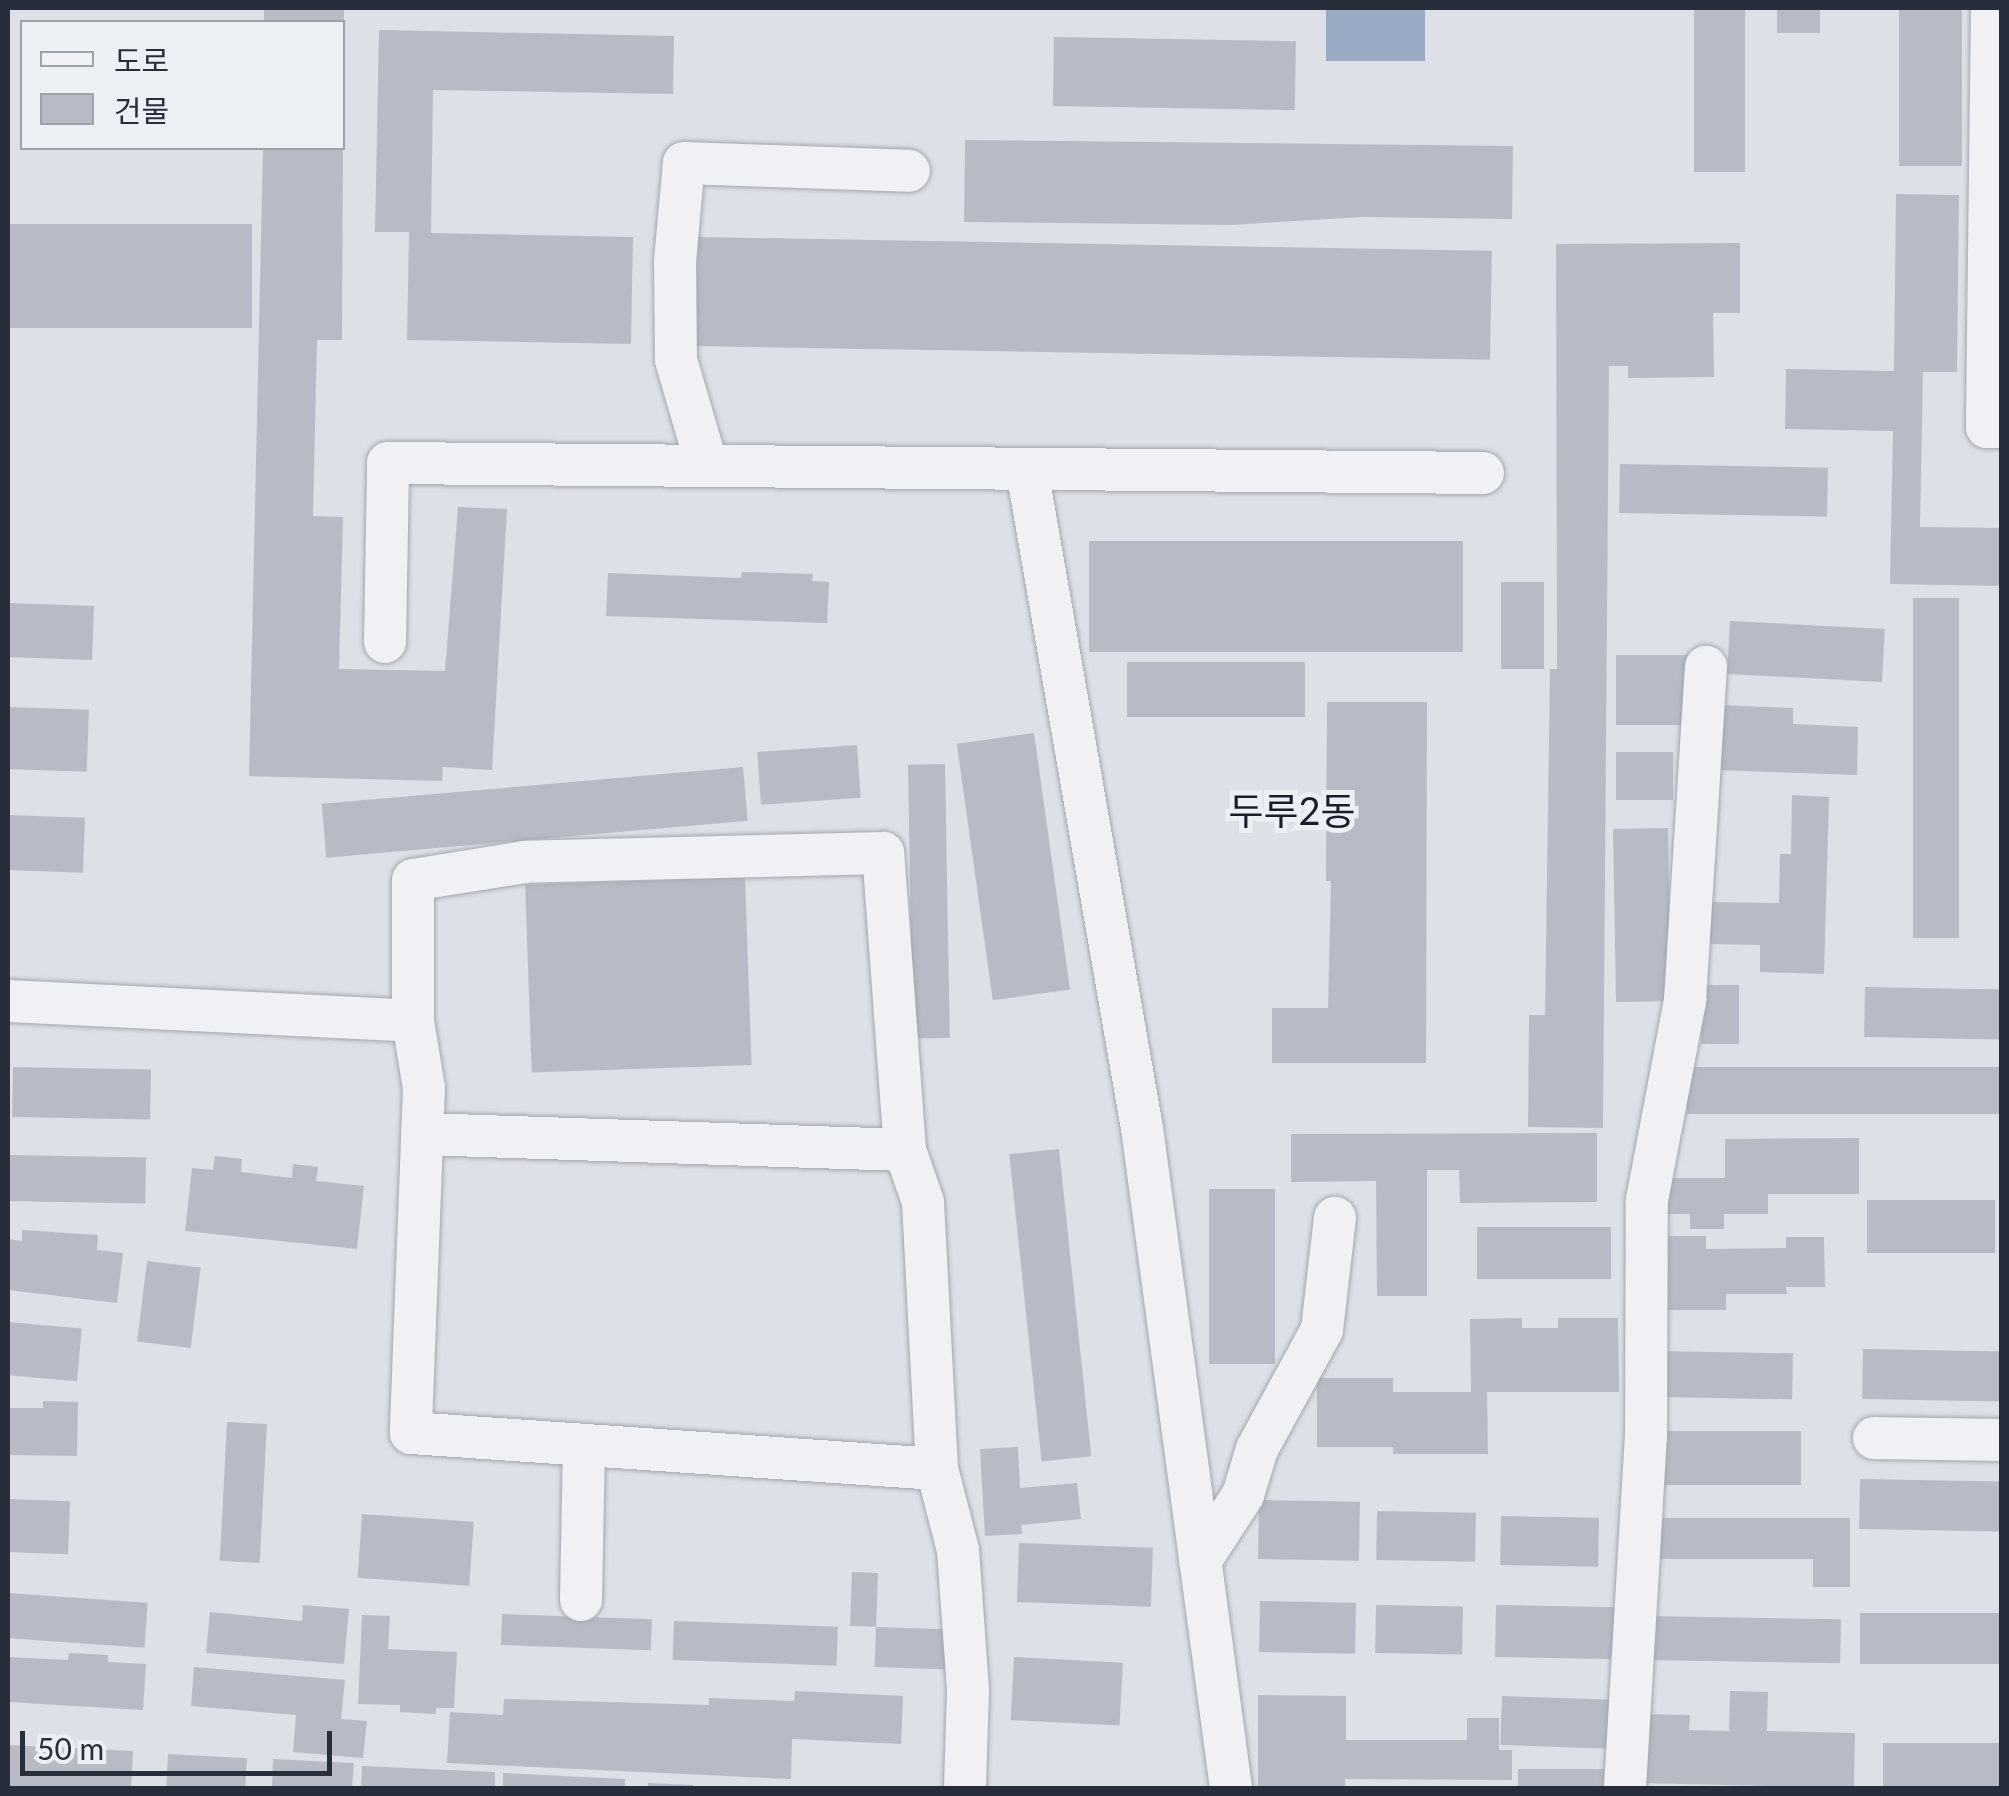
<!DOCTYPE html>
<html>
<head>
<meta charset="utf-8">
<style>
	body { margin:0 }
	#map { position:relative; width:2009px; height:1796px; overflow:hidden; background:#dde0e6; font-family:Lato,"Noto Sans KR",sans-serif }
	div>[style] { position:absolute }
	[style*='--x'] { left:calc(var(--x)*1px); top:calc(var(--y)*1px); width:calc(var(--w)*1px); rotate:calc(var(--a)*1deg) }
	.water>* { inset:0; background:#9aaac4; transform-origin:0 0 }
	.building>* { inset:0; background:#b8bbc5; transform-origin:0 0 }
	.roads { filter:drop-shadow(0 0 2px #a3a7af) drop-shadow(0 0 2px #a3a7af) }
	.minor>* { height:42px; margin:-21px; padding:0 21px; transform-origin:21px; border-radius:21px; background:#eff1f5 }
	span { translate:-50% -50%; white-space:nowrap; text-align:center; line-height:1.15; -webkit-text-stroke:10px #eceff4; paint-order:stroke }
	.quarter-label { font-size:38px; color:#1a1e2c }
	.frame { position:absolute; inset:0; border:10px solid #282d3b; pointer-events:none }
	.legend { position:absolute; left:20px; top:20px; width:325px; height:130px; box-sizing:border-box; background:#eceff4; border:2px solid #9ea1aa; margin:0; padding:12px 18px; list-style:none; font-size:30px; color:#282d3b }
	.legend li { display:flex; align-items:center; gap:20px; height:50px }
	.legend b { width:50px; border:2px solid #9ea1aa }
	.scale { position:absolute; left:20px; top:1731px; width:312px; height:45px; box-sizing:border-box; border:5px solid #282d3b; border-top:0; padding-left:12px; font-size:30px; line-height:35px; white-space:nowrap; color:#282d3b; -webkit-text-stroke:8px #eceff4; paint-order:stroke }
</style>
</head>
<body>
<div id="map">
	<div class="water">
		<i style="left:1326px;top:8px;width:99px;height:53px"></i>
	</div>
	<div class="building">
		<i style="left:264px;top:8px;width:80px;height:14px"></i>
		<i style="left:1694px;top:8px;width:51px;height:164px"></i>
		<i style="left:1777px;top:8px;width:43px;height:25px"></i>
		<i style="left:1899px;top:8px;width:63px;height:158px"></i>
		<i style="clip-path:polygon(379px 30px,674px 36px,673px 94px,433px 90px,431px 233px,633px 237px,631px 344px,407px 340px,409px 232px,375px 232px)"></i>
		<i style="left:1054px;top:37px;width:242px;height:69px;rotate:1deg"></i>
		<i style="clip-path:polygon(965px 140px,1513px 146px,1512px 219px,1362px 217px,1231px 225px,964px 222px)"></i>
		<i style="clip-path:polygon(263px 148px,343px 148px,342px 340px,317px 340px,313px 516px,343px 517px,339px 669px,445px 671px,458px 507px,507px 509px,492px 770px,443px 767px,442px 781px,249px 776px)"></i>
		<i style="clip-path:polygon(1896px 194px,1959px 195px,1957px 372px,1923px 372px,1920px 527px,2002px 528px,2002px 586px,1890px 584px,1893px 431px,1785px 429px,1786px 369px,1894px 371px)"></i>
		<i style="left:8px;top:224px;width:244px;height:104px"></i>
		<i style="left:698px;top:237px;width:794px;height:109px;rotate:1deg"></i>
		<i style="clip-path:polygon(1740px 243px,1740px 313px,1713px 313px,1714px 377px,1628px 378px,1628px 366px,1609px 366px,1603px 1128px,1528px 1127px,1529px 1015px,1545px 1015px,1550px 669px,1557px 669px,1556px 244px)"></i>
		<i style="left:1620px;top:464px;width:208px;height:49px;rotate:1deg"></i>
		<i style="left:1089px;top:541px;width:374px;height:111px"></i>
		<i style="clip-path:polygon(742px 572px,813px 574px,812px 581px,829px 582px,827px 623px,606px 616px,608px 573px,741px 578px)"></i>
		<i style="left:1501px;top:582px;width:43px;height:87px"></i>
		<i style="left:1913px;top:598px;width:46px;height:340px"></i>
		<i style="left:8px;top:603px;width:86px;height:54px;rotate:2deg"></i>
		<i style="left:1730px;top:621px;width:155px;height:53px;rotate:3deg"></i>
		<i style="left:1616px;top:655px;width:74px;height:70px"></i>
		<i style="left:1127px;top:662px;width:178px;height:55px"></i>
		<i style="clip-path:polygon(1327px 702px,1427px 702px,1426px 1063px,1272px 1063px,1272px 1008px,1328px 1008px,1331px 881px,1326px 881px)"></i>
		<i style="clip-path:polygon(1718px 705px,1793px 708px,1793px 724px,1858px 727px,1857px 775px,1716px 770px)"></i>
		<i style="left:8px;top:707px;width:81px;height:62px;rotate:2deg"></i>
		<i style="left:1034px;top:733px;width:259px;height:78px;rotate:82deg"></i>
		<i style="left:857px;top:745px;width:53px;height:100px;rotate:86deg"></i>
		<i style="left:1616px;top:752px;width:57px;height:48px"></i>
		<i style="left:945px;top:764px;width:274px;height:37px;rotate:89deg"></i>
		<i style="left:743px;top:767px;width:54px;height:423px;rotate:85deg"></i>
		<i style="clip-path:polygon(1792px 795px,1829px 797px,1824px 974px,1760px 972px,1760px 945px,1705px 944px,1706px 902px,1779px 903px,1780px 854px,1791px 854px)"></i>
		<i style="left:8px;top:815px;width:77px;height:55px;rotate:2deg"></i>
		<i style="left:1668px;top:828px;width:173px;height:55px;rotate:89deg"></i>
		<i style="left:745px;top:877px;width:188px;height:220px;rotate:88deg"></i>
		<i style="left:1701px;top:985px;width:38px;height:59px"></i>
		<i style="left:1865px;top:987px;width:137px;height:50px;rotate:1deg"></i>
		<i style="left:13px;top:1067px;width:138px;height:50px;rotate:1deg"></i>
		<i style="left:1687px;top:1067px;width:315px;height:47px"></i>
		<i style="clip-path:polygon(1597px 1133px,1597px 1202px,1460px 1203px,1459px 1170px,1427px 1170px,1427px 1296px,1377px 1296px,1376px 1181px,1291px 1182px,1291px 1134px)"></i>
		<i style="clip-path:polygon(1859px 1138px,1859px 1194px,1768px 1194px,1768px 1214px,1724px 1214px,1724px 1229px,1690px 1229px,1690px 1214px,1659px 1214px,1659px 1178px,1725px 1178px,1725px 1139px)"></i>
		<i style="left:1059px;top:1149px;width:309px;height:50px;rotate:84deg"></i>
		<i style="left:8px;top:1155px;width:138px;height:46px;rotate:1deg"></i>
		<i style="clip-path:polygon(215px 1156px,242px 1159px,241px 1172px,292px 1178px,293px 1164px,318px 1167px,316px 1181px,364px 1186px,357px 1249px,185px 1231px,192px 1168px,213px 1170px)"></i>
		<i style="left:1209px;top:1189px;width:66px;height:175px"></i>
		<i style="left:1867px;top:1200px;width:128px;height:53px"></i>
		<i style="left:1477px;top:1227px;width:134px;height:52px"></i>
		<i style="clip-path:polygon(22px 1230px,98px 1235px,97px 1250px,123px 1253px,117px 1303px,8px 1290px,8px 1239px,22px 1241px)"></i>
		<i style="clip-path:polygon(1661px 1236px,1706px 1236px,1706px 1249px,1786px 1248px,1786px 1237px,1824px 1237px,1825px 1287px,1786px 1287px,1787px 1294px,1726px 1294px,1726px 1310px,1662px 1310px)"></i>
		<i style="left:147px;top:1261px;width:54px;height:81px;rotate:7deg"></i>
		<i style="clip-path:polygon(1522px 1318px,1522px 1328px,1558px 1328px,1558px 1318px,1618px 1318px,1619px 1392px,1487px 1392px,1488px 1454px,1393px 1454px,1393px 1447px,1317px 1447px,1317px 1378px,1393px 1378px,1393px 1392px,1471px 1392px,1470px 1319px)"></i>
		<i style="left:8px;top:1322px;width:74px;height:53px;rotate:5deg"></i>
		<i style="left:1863px;top:1349px;width:139px;height:50px;rotate:1deg"></i>
		<i style="left:1658px;top:1351px;width:135px;height:46px;rotate:1deg"></i>
		<i style="clip-path:polygon(43px 1401px,78px 1402px,77px 1456px,8px 1455px,8px 1408px,43px 1408px)"></i>
		<i style="left:227px;top:1422px;width:40px;height:139px;rotate:3deg"></i>
		<i style="left:1655px;top:1431px;width:146px;height:54px"></i>
		<i style="clip-path:polygon(1018px 1447px,1020px 1488px,1077px 1483px,1081px 1519px,1021px 1525px,1022px 1534px,985px 1536px,980px 1449px)"></i>
		<i style="left:1860px;top:1479px;width:142px;height:50px;rotate:1deg"></i>
		<i style="left:8px;top:1499px;width:62px;height:53px;rotate:2deg"></i>
		<i style="left:1259px;top:1500px;width:101px;height:59px;rotate:1deg"></i>
		<i style="left:1377px;top:1511px;width:99px;height:49px;rotate:1deg"></i>
		<i style="left:362px;top:1514px;width:112px;height:64px;rotate:4deg"></i>
		<i style="left:1501px;top:1516px;width:98px;height:49px;rotate:1deg"></i>
		<i style="clip-path:polygon(1656px 1518px,1850px 1518px,1850px 1587px,1813px 1587px,1813px 1559px,1656px 1559px)"></i>
		<i style="left:1019px;top:1543px;width:134px;height:59px;rotate:2deg"></i>
		<i style="left:852px;top:1572px;width:26px;height:54px;rotate:2deg"></i>
		<i style="left:8px;top:1593px;width:140px;height:45px;rotate:4deg"></i>
		<i style="left:1260px;top:1601px;width:96px;height:51px;rotate:1deg"></i>
		<i style="clip-path:polygon(303px 1605px,349px 1609px,344px 1664px,206px 1653px,210px 1612px,302px 1621px)"></i>
		<i style="left:1376px;top:1605px;width:87px;height:48px;rotate:1deg"></i>
		<i style="left:1496px;top:1605px;width:123px;height:52px;rotate:1deg"></i>
		<i style="left:1860px;top:1613px;width:142px;height:51px"></i>
		<i style="left:502px;top:1614px;width:150px;height:31px;rotate:2deg"></i>
		<i style="clip-path:polygon(362px 1615px,390px 1616px,388px 1649px,457px 1652px,454px 1708px,436px 1708px,436px 1714px,400px 1712px,400px 1705px,358px 1704px)"></i>
		<i style="left:1649px;top:1616px;width:192px;height:44px;rotate:1deg"></i>
		<i style="left:674px;top:1621px;width:164px;height:39px;rotate:2deg"></i>
		<i style="left:876px;top:1627px;width:75px;height:40px;rotate:2deg"></i>
		<i style="clip-path:polygon(69px 1653px,108px 1655px,108px 1662px,146px 1664px,143px 1710px,8px 1702px,8px 1657px,68px 1660px)"></i>
		<i style="left:1014px;top:1657px;width:109px;height:63px;rotate:3deg"></i>
		<i style="clip-path:polygon(194px 1667px,345px 1680px,341px 1719px,367px 1721px,363px 1758px,293px 1752px,296px 1715px,191px 1706px)"></i>
		<i style="clip-path:polygon(795px 1691px,903px 1696px,901px 1744px,792px 1739px,791px 1779px,447px 1763px,450px 1712px,503px 1715px,504px 1699px,709px 1705px,709px 1698px,794px 1701px)"></i>
		<i style="clip-path:polygon(1730px 1691px,1768px 1692px,1767px 1731px,1855px 1733px,1854px 1788px,1639px 1783px,1641px 1714px,1690px 1715px,1689px 1730px,1729px 1731px)"></i>
		<i style="clip-path:polygon(1258px 1695px,1346px 1696px,1346px 1740px,1467px 1740px,1467px 1718px,1499px 1718px,1499px 1750px,1512px 1750px,1512px 1780px,1345px 1779px,1345px 1788px,1258px 1788px)"></i>
		<i style="left:1502px;top:1696px;width:109px;height:49px;rotate:2deg"></i>
		<i style="left:1883px;top:1743px;width:119px;height:45px"></i>
		<i style="clip-path:polygon(8px 1745px,133px 1751px,131px 1788px,8px 1788px)"></i>
		<i style="left:168px;top:1754px;width:79px;height:34px;rotate:3deg"></i>
		<i style="clip-path:polygon(273px 1759px,354px 1763px,352px 1788px,272px 1788px)"></i>
		<i style="clip-path:polygon(362px 1766px,495px 1772px,495px 1788px,361px 1788px)"></i>
		<i style="left:1518px;top:1769px;width:86px;height:19px"></i>
		<i style="clip-path:polygon(503px 1773px,625px 1779px,625px 1788px,503px 1788px)"></i>
		<i style="clip-path:polygon(648px 1783px,693px 1785px,693px 1788px,648px 1788px)"></i>
	</div>
	<div class="roads">
		<div class="minor">
			<i style="--x:1992;--y:8;--w:419;--a:90.7"></i>
			<i style="--x:1987;--y:427;--w:15;--a:0"></i>
			<i style="--x:707;--y:466;--w:110;--a:-106.3"></i>
			<i style="--x:676;--y:360;--w:99;--a:-90.6"></i>
			<i style="--x:675;--y:261;--w:98;--a:-84.8"></i>
			<i style="--x:684;--y:163;--w:225;--a:2"></i>
			<i style="--x:1027;--y:470;--w:668;--a:80.09"></i>
			<i style="--x:1142;--y:1128;--w:666;--a:82.32"></i>
			<i style="--x:385;--y:642;--w:179;--a:-89"></i>
			<i style="--x:388;--y:463;--w:1095;--a:0.52"></i>
			<i style="--x:8;--y:1001;--w:405;--a:2.8"></i>
			<i style="--x:422;--y:1134;--w:483;--a:1.9"></i>
			<i style="--x:1874;--y:1438;--w:128;--a:0.9"></i>
			<i style="--x:937;--y:1469;--w:267;--a:-93"></i>
			<i style="--x:923;--y:1202;--w:55;--a:-109.1"></i>
			<i style="--x:905;--y:1150;--w:298;--a:-94.2"></i>
			<i style="--x:883;--y:853;--w:358;--a:178.6"></i>
			<i style="--x:525;--y:862;--w:113;--a:170.9"></i>
			<i style="--x:413;--y:880;--w:141;--a:90"></i>
			<i style="--x:413;--y:1021;--w:68;--a:80.7"></i>
			<i style="--x:424;--y:1088;--w:345;--a:92.2"></i>
			<i style="--x:411;--y:1433;--w:527;--a:3.92"></i>
			<i style="--x:937;--y:1469;--w:84;--a:75.5"></i>
			<i style="--x:958;--y:1550;--w:141;--a:85.9"></i>
			<i style="--x:968;--y:1691;--w:97;--a:91.8"></i>
			<i style="--x:1200;--y:1561;--w:79;--a:-56.9"></i>
			<i style="--x:1243;--y:1495;--w:48;--a:-73.1"></i>
			<i style="--x:1257;--y:1449;--w:136;--a:-61.4"></i>
			<i style="--x:1322;--y:1330;--w:113;--a:-83.4"></i>
			<i style="--x:581;--y:1600;--w:155;--a:-88.9"></i>
			<i style="--x:1625;--y:1788;--w:351;--a:-86.6"></i>
			<i style="--x:1646;--y:1438;--w:238;--a:-89.8"></i>
			<i style="--x:1647;--y:1200;--w:204;--a:-79.2"></i>
			<i style="--x:1685;--y:1000;--w:334;--a:-86.4"></i>
		</div>
	</div>
	<div class="quarter-label">
		<span style="left:1292px;top:811px">두루2동</span>
	</div>
	<div class="frame"></div>
	<ul class="legend">
	<li><b style="height:12px;background:#eff1f5"></b>도로</li>
	<li><b style="height:28px;background:#b8bbc5"></b>건물</li>
	</ul>
	<div class="scale">50 m</div>
</div>
</body>
</html>
